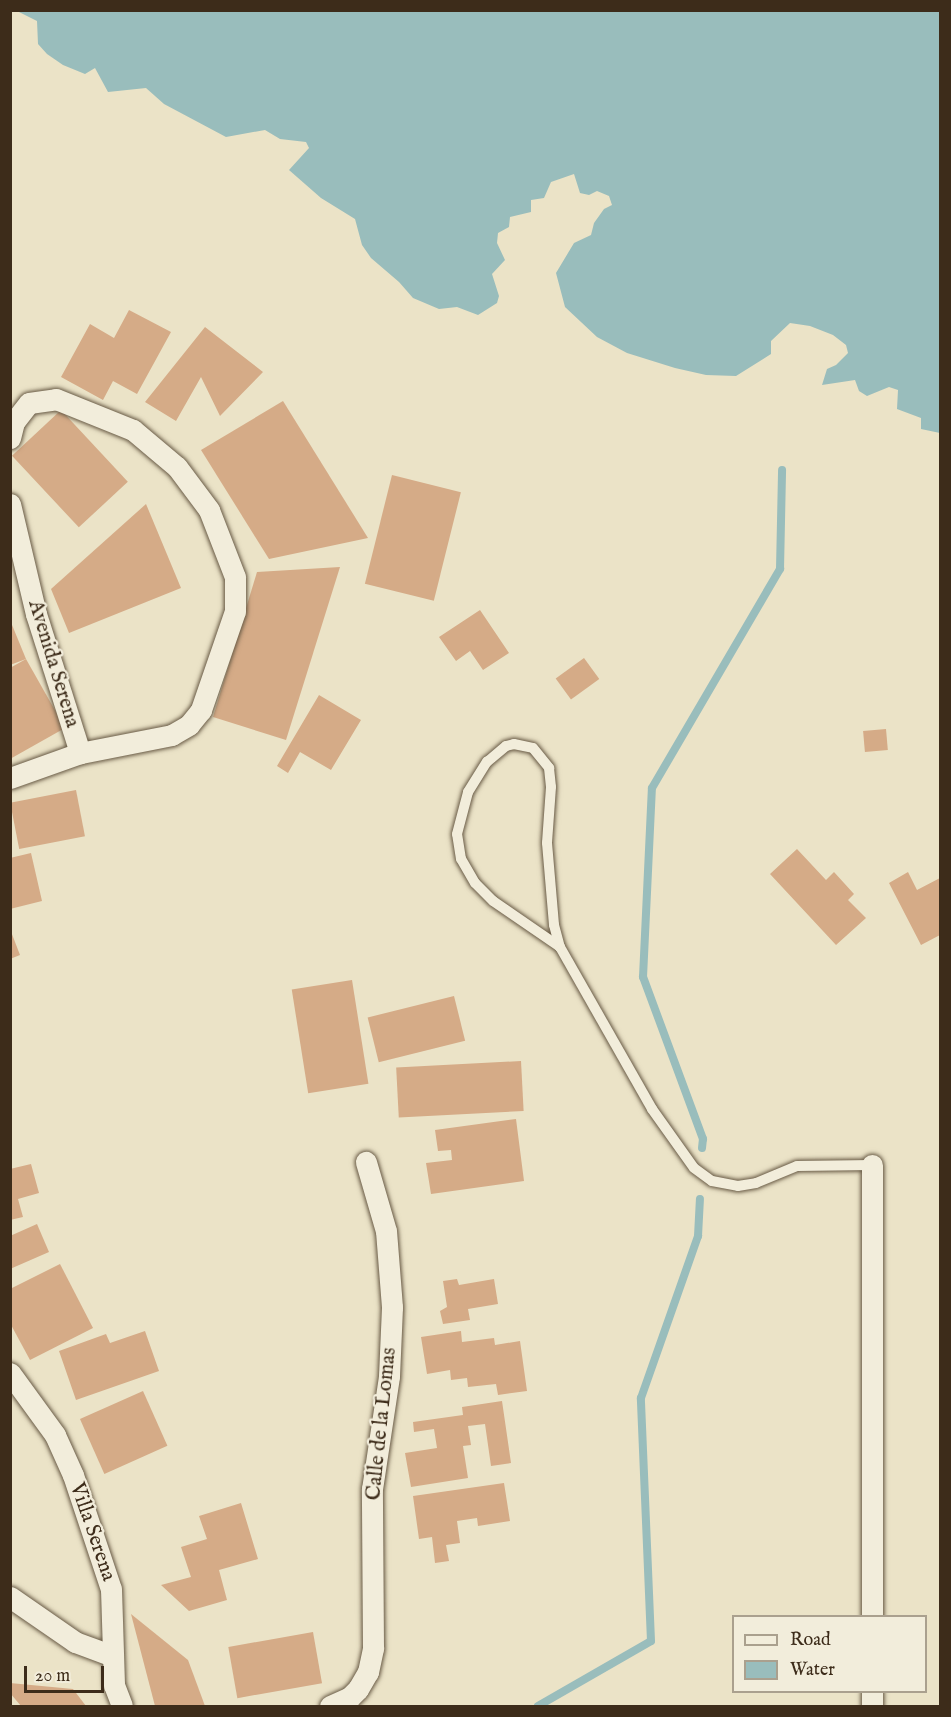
<!DOCTYPE html>
<html>
<head>
<meta charset="utf-8">
<style>
	body { margin:0 }
	#map { position:relative; width:951px; height:1717px; overflow:hidden; background:#ebe3c7; font-family:"IM FELL English",serif }
	div>[style] { position:absolute }
	[style*='--x'] { left:calc(var(--x)*1px); top:calc(var(--y)*1px); width:calc(var(--w)*1px); rotate:calc(var(--a)*1deg) }
	.water>* { inset:0; background:#99bdbc }
	.stream>* { height:8px; margin:-4px; padding:0 4px; transform-origin:4px; border-radius:4px; background:#99bdbc }
	.building>* { inset:0; background:#d5ab87; transform-origin:0 0 }
	.roads { filter:drop-shadow(0 0 2px #685a45) drop-shadow(0 0 2px #685a45) }
	.service>* { height:10px; margin:-5px; padding:0 5px; transform-origin:5px; border-radius:5px; background:#f2eddb }
	.minor>* { height:21px; margin:-10.5px; padding:0 10.5px; transform-origin:10.5px; border-radius:10.5px; background:#f2eddb }
	span { translate:-50% -50%; white-space:nowrap; text-align:center; line-height:1.15; -webkit-text-stroke:4.5px #f2eddb; paint-order:stroke }
	.street-label { font-size:21px; color:#3d2c1a }
	.frame { position:absolute; inset:0; border:12px solid #3d2c1a; pointer-events:none }
	.legend { position:absolute; left:732px; top:1615px; width:195px; height:78px; box-sizing:border-box; background:#f2eddb; border:2px solid #aaa08e; margin:0; padding:8px 10px; list-style:none; font-size:18px; color:#3d2c1a }
	.legend li { display:flex; align-items:center; gap:12px; height:30px }
	.legend b { width:30px; border:2px solid #aaa08e }
	.scale { position:absolute; left:24px; top:1666px; width:80px; height:27px; box-sizing:border-box; border:3px solid #3d2c1a; border-top:0; padding-left:8px; font-size:18px; line-height:21px; white-space:nowrap; color:#3d2c1a; -webkit-text-stroke:4px #f2eddb; paint-order:stroke }
</style>
</head>
<body>
<div id="map">
	<div class="water">
		<i style="clip-path:polygon(17px 11px,940px 11px,940px 433px,921px 429px,921px 418px,897px 409px,898px 390px,889px 387px,867px 396px,859px 391px,855px 380px,822px 385px,827px 369px,836px 365px,848px 353px,846px 345px,833px 335px,810px 326px,790px 323px,771px 341px,771px 354px,736px 376px,706px 375px,675px 368px,627px 353px,597px 337px,565px 307px,556px 273px,574px 243px,591px 235px,594px 223px,604px 209px,612px 205px,609px 196px,597px 191px,589px 195px,580px 193px,574px 174px,551px 182px,544px 198px,531px 200px,531px 212px,510px 217px,509px 227px,498px 233px,497px 243px,505px 260px,492px 274px,499px 296px,497px 303px,478px 315px,457px 307px,439px 309px,413px 298px,399px 282px,371px 258px,362px 245px,355px 219px,321px 198px,289px 170px,309px 148px,306px 142px,280px 139px,265px 130px,226px 137px,164px 104px,146px 88px,108px 92px,95px 68px,85px 74px,63px 65px,47px 54px,38px 44px,37px 21px)"></i>
	</div>
	<div class="stream">
		<i style="--x:702;--y:1148;--w:9;--a:-84"></i>
		<i style="--x:703;--y:1139;--w:173;--a:-110.3"></i>
		<i style="--x:643;--y:977;--w:189;--a:-87.3"></i>
		<i style="--x:652;--y:788;--w:254;--a:-59.7"></i>
		<i style="--x:780;--y:569;--w:99;--a:-88.8"></i>
		<i style="--x:538;--y:1706;--w:130;--a:-29.9"></i>
		<i style="--x:651;--y:1641;--w:243;--a:-92.4"></i>
		<i style="--x:641;--y:1398;--w:172;--a:-70.6"></i>
		<i style="--x:698;--y:1236;--w:37;--a:-87"></i>
	</div>
	<div class="building">
		<i style="clip-path:polygon(129px 310px,171px 332px,137px 394px,113px 381px,103px 400px,61px 377px,90px 324px,114px 338px)"></i>
		<i style="clip-path:polygon(205px 327px,263px 372px,220px 416px,201px 377px,176px 421px,145px 402px)"></i>
		<i style="clip-path:polygon(283px 401px,368px 538px,269px 559px,201px 450px)"></i>
		<i style="left:61px;top:410px;width:98px;height:67px;rotate:47deg"></i>
		<i style="left:392px;top:475px;width:71px;height:112px;rotate:14deg"></i>
		<i style="clip-path:polygon(146px 504px,181px 588px,69px 633px,51px 589px)"></i>
		<i style="clip-path:polygon(340px 567px,286px 740px,213px 717px,257px 572px)"></i>
		<i style="clip-path:polygon(480px 610px,509px 653px,483px 670px,470px 651px,456px 661px,439px 637px)"></i>
		<i style="clip-path:polygon(10px 620px,26px 659px,10px 665px)"></i>
		<i style="left:584px;top:658px;width:26px;height:35px;rotate:54deg"></i>
		<i style="clip-path:polygon(26px 659px,65px 728px,10px 759px,10px 668px)"></i>
		<i style="clip-path:polygon(319px 695px,361px 720px,331px 770px,300px 752px,288px 773px,277px 766px)"></i>
		<i style="left:886px;top:729px;width:21px;height:23px;rotate:85deg"></i>
		<i style="left:76px;top:790px;width:47px;height:67px;rotate:79deg"></i>
		<i style="clip-path:polygon(797px 849px,826px 880px,834px 872px,854px 894px,848px 900px,866px 918px,836px 945px,770px 874px)"></i>
		<i style="clip-path:polygon(31px 853px,42px 901px,10px 909px,10px 858px)"></i>
		<i style="clip-path:polygon(908px 872px,917px 890px,940px 878px,940px 935px,921px 945px,889px 883px)"></i>
		<i style="clip-path:polygon(10px 929px,20px 955px,10px 959px)"></i>
		<i style="left:352px;top:980px;width:105px;height:61px;rotate:81deg"></i>
		<i style="left:454px;top:996px;width:46px;height:89px;rotate:76deg"></i>
		<i style="left:521px;top:1061px;width:50px;height:125px;rotate:87deg"></i>
		<i style="clip-path:polygon(516px 1119px,524px 1181px,431px 1194px,426px 1163px,452px 1160px,451px 1150px,438px 1151px,435px 1130px)"></i>
		<i style="clip-path:polygon(31px 1164px,39px 1193px,18px 1199px,23px 1217px,10px 1220px,10px 1169px)"></i>
		<i style="clip-path:polygon(37px 1224px,49px 1252px,10px 1269px,10px 1236px)"></i>
		<i style="clip-path:polygon(60px 1264px,93px 1328px,30px 1360px,10px 1323px,10px 1289px)"></i>
		<i style="clip-path:polygon(457px 1279px,459px 1285px,494px 1279px,498px 1304px,468px 1309px,470px 1320px,443px 1324px,440px 1311px,447px 1307px,443px 1281px)"></i>
		<i style="clip-path:polygon(145px 1331px,159px 1371px,76px 1400px,59px 1351px,106px 1334px,110px 1343px)"></i>
		<i style="clip-path:polygon(461px 1331px,462px 1342px,494px 1338px,495px 1345px,520px 1341px,527px 1391px,498px 1395px,496px 1384px,468px 1387px,467px 1378px,451px 1380px,450px 1370px,427px 1374px,421px 1337px)"></i>
		<i style="left:143px;top:1391px;width:60px;height:69px;rotate:66deg"></i>
		<i style="clip-path:polygon(502px 1401px,511px 1463px,491px 1466px,485px 1424px,468px 1426px,471px 1445px,463px 1446px,468px 1478px,411px 1487px,405px 1453px,437px 1448px,434px 1429px,414px 1432px,413px 1422px,463px 1415px,462px 1407px)"></i>
		<i style="clip-path:polygon(504px 1483px,510px 1521px,478px 1526px,477px 1518px,457px 1521px,460px 1543px,446px 1545px,449px 1561px,435px 1563px,432px 1537px,419px 1539px,413px 1496px)"></i>
		<i style="clip-path:polygon(241px 1503px,258px 1559px,219px 1570px,227px 1600px,189px 1611px,161px 1585px,191px 1577px,181px 1547px,207px 1539px,199px 1516px)"></i>
		<i style="clip-path:polygon(131px 1614px,188px 1660px,205px 1706px,155px 1706px)"></i>
		<i style="left:313px;top:1632px;width:52px;height:86px;rotate:80deg"></i>
		<i style="clip-path:polygon(10px 1683px,73px 1689px,86px 1706px,21px 1706px,10px 1693px)"></i>
	</div>
	<div class="roads">
		<div class="service">
			<i style="--x:560;--y:947;--w:81;--a:-145.5"></i>
			<i style="--x:493;--y:901;--w:25;--a:-135"></i>
			<i style="--x:475;--y:883;--w:28;--a:-120"></i>
			<i style="--x:461;--y:859;--w:25;--a:-99"></i>
			<i style="--x:457;--y:834;--w:43;--a:-75.3"></i>
			<i style="--x:468;--y:792;--w:36;--a:-58"></i>
			<i style="--x:487;--y:762;--w:25;--a:-40"></i>
			<i style="--x:506;--y:746;--w:8;--a:-14"></i>
			<i style="--x:514;--y:744;--w:19;--a:12"></i>
			<i style="--x:533;--y:748;--w:26;--a:51"></i>
			<i style="--x:549;--y:768;--w:19;--a:84"></i>
			<i style="--x:551;--y:787;--w:56;--a:94.1"></i>
			<i style="--x:547;--y:843;--w:82;--a:85.1"></i>
			<i style="--x:554;--y:925;--w:23;--a:75"></i>
			<i style="--x:560;--y:947;--w:186;--a:60.4"></i>
			<i style="--x:652;--y:1109;--w:72;--a:54.6"></i>
			<i style="--x:694;--y:1168;--w:22;--a:36"></i>
			<i style="--x:712;--y:1181;--w:26;--a:11"></i>
			<i style="--x:738;--y:1186;--w:18;--a:-9"></i>
			<i style="--x:756;--y:1183;--w:44;--a:-22.5"></i>
			<i style="--x:797;--y:1166;--w:75;--a:-0.8"></i>
		</div>
		<div class="minor">
			<i style="--x:10;--y:438;--w:16;--a:-76"></i>
			<i style="--x:14;--y:422;--w:24;--a:-52"></i>
			<i style="--x:29;--y:403;--w:27;--a:-8"></i>
			<i style="--x:56;--y:399;--w:83;--a:21.9"></i>
			<i style="--x:133;--y:430;--w:57;--a:40.1"></i>
			<i style="--x:177;--y:467;--w:54;--a:53.3"></i>
			<i style="--x:209;--y:510;--w:72;--a:68.8"></i>
			<i style="--x:235;--y:577;--w:34;--a:90"></i>
			<i style="--x:235;--y:611;--w:105;--a:109"></i>
			<i style="--x:201;--y:710;--w:19;--a:129"></i>
			<i style="--x:189;--y:725;--w:20;--a:150"></i>
			<i style="--x:172;--y:735;--w:94;--a:168.9"></i>
			<i style="--x:80;--y:753;--w:74;--a:160.3"></i>
			<i style="--x:10;--y:504;--w:113;--a:76.7"></i>
			<i style="--x:36;--y:614;--w:146;--a:72.4"></i>
			<i style="--x:10;--y:1373;--w:77;--a:54"></i>
			<i style="--x:55;--y:1435;--w:44;--a:65.8"></i>
			<i style="--x:73;--y:1475;--w:120;--a:71.6"></i>
			<i style="--x:111;--y:1589;--w:96;--a:88.2"></i>
			<i style="--x:114;--y:1685;--w:22;--a:69"></i>
			<i style="--x:10;--y:1597;--w:79;--a:34.7"></i>
			<i style="--x:75;--y:1642;--w:40;--a:20.2"></i>
			<i style="--x:872;--y:1616;--w:451;--a:-90"></i>
			<i style="--x:872;--y:1692;--w:14;--a:90"></i>
			<i style="--x:330;--y:1706;--w:22;--a:-24"></i>
			<i style="--x:350;--y:1697;--w:11;--a:-45"></i>
			<i style="--x:358;--y:1689;--w:20;--a:-60"></i>
			<i style="--x:368;--y:1672;--w:25;--a:-78"></i>
			<i style="--x:373;--y:1648;--w:159;--a:-90.4"></i>
			<i style="--x:372;--y:1489;--w:114;--a:-81.4"></i>
			<i style="--x:389;--y:1376;--w:69;--a:-87.5"></i>
			<i style="--x:392;--y:1307;--w:76;--a:-94.5"></i>
			<i style="--x:386;--y:1231;--w:72;--a:-106.2"></i>
		</div>
	</div>
	<div class="street-label">
		<span style="left:53px;top:664px;rotate:73deg">Avenida Serena</span>
		<span style="left:382px;top:1424px;rotate:-84deg">Calle de la Lomas</span>
		<span style="left:92px;top:1532px;rotate:71deg">Villa Serena</span>
	</div>
	<div class="frame"></div>
	<ul class="legend">
	<li><b style="height:8px;background:#f2eddb"></b>Road</li>
	<li><b style="height:16px;background:#99bdbc"></b>Water</li>
	</ul>
	<div class="scale">20 m</div>
</div>
</body>
</html>
